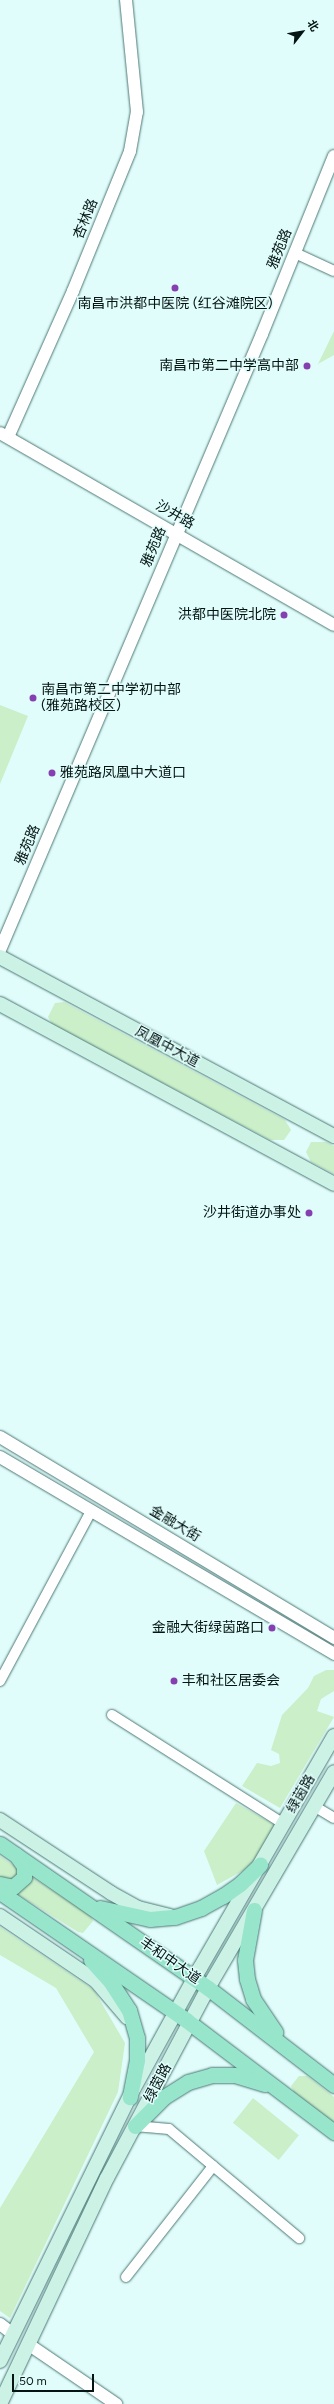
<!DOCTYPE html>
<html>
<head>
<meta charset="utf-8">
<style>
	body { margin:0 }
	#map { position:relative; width:334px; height:2404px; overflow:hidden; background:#e1fdfb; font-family:Figtree,"Noto Sans SC",sans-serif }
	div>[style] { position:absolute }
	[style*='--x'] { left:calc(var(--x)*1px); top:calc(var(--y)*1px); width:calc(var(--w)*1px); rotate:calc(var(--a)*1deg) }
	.green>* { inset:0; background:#caefc9; transform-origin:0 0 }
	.roads { filter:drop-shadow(0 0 1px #4c7876) drop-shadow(0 0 1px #4c7876) }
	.minor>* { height:10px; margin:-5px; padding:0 5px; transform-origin:5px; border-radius:5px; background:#fff }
	.tertiary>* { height:12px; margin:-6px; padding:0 6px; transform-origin:6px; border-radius:6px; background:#fff }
	.secondary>* { height:14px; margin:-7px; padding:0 7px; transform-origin:7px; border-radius:7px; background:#cbf2e5 }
	.primary>* { height:15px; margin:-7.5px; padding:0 7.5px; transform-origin:7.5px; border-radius:7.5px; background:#97e5cb }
	.dots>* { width:11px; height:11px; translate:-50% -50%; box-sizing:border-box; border:2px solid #e1fdfb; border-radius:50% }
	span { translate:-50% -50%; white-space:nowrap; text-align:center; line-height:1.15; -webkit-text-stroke:3px #e1fdfb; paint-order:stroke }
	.street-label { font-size:14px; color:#041514 }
	.poi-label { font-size:14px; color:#041514 }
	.right { translate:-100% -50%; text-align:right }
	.left { translate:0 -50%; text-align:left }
	.north { position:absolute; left:282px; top:12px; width:40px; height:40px; -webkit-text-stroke:3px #e1fdfb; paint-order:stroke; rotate:59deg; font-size:11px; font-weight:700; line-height:16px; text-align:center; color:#041514 }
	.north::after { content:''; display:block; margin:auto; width:14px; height:18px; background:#041514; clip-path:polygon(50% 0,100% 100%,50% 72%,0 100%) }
	.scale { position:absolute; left:12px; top:2374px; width:82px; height:18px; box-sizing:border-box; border:2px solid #041514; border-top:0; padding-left:5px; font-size:12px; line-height:14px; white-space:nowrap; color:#041514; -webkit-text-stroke:3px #e1fdfb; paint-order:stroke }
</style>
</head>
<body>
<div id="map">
	<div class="green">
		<i style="clip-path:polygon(334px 331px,334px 355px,318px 364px)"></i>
		<i style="clip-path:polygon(0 705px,28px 716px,0 784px)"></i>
		<i style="clip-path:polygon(64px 1002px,285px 1120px,291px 1130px,284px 1140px,270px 1140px,52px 1024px,48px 1017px,55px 1003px)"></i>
		<i style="clip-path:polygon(311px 1142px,326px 1142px,334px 1146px,334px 1174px,311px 1162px,306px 1152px)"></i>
		<i style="clip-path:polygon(326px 1670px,334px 1670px,334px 1691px,321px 1699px,317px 1711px,334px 1717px,280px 1808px,242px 1786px,257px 1763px,271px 1766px,280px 1763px,279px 1754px,271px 1750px,282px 1715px,308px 1688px,314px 1676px)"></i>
		<i style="clip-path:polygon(236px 1803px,275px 1825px,255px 1860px,244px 1870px,217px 1885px,204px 1851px)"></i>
		<i style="clip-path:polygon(0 1856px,91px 1916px,93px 1921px,83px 1933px,78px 1932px,0 1883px)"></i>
		<i style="clip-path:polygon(0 1927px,94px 1990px,125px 2043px,118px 2092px,10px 2318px,0 2311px,0 2208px,94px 2052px,56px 1988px,0 1955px)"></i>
		<i style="clip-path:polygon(299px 2076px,307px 2076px,334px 2097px,334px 2123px,294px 2092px,291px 2086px)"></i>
		<i style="left:253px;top:2098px;width:59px;height:32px;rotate:39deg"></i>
	</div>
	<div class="roads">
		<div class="minor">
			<i style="--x:295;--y:253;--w:43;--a:24.8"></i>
			<i style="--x:0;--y:1681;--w:193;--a:-61.8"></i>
			<i style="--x:112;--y:1715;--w:204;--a:32.4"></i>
			<i style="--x:314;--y:1806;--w:23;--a:31"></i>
			<i style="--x:135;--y:2126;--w:34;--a:5"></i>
			<i style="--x:169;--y:2129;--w:170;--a:40"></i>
			<i style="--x:126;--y:2277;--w:141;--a:-51.9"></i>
		</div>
		<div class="tertiary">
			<i style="--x:0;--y:433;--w:385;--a:29.9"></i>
			<i style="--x:8;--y:437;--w:160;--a:-66"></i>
			<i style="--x:73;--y:291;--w:151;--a:-67.8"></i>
			<i style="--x:130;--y:151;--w:40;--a:-80"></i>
			<i style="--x:137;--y:112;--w:113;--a:-95.6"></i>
			<i style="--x:0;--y:950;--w:669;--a:-66.96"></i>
			<i style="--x:262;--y:334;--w:192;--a:-68"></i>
			<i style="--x:0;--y:1437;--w:390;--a:31"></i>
			<i style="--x:0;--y:1457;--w:388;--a:30.5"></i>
			<i style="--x:0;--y:2324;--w:16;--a:38"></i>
			<i style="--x:28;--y:2344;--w:107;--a:34.3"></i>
		</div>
		<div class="secondary">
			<i style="--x:0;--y:957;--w:379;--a:28.2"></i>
			<i style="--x:0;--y:1004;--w:379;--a:28.3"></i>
			<i style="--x:0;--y:1820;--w:133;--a:33.3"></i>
			<i style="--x:111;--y:1893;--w:31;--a:29"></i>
			<i style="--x:138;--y:1908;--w:33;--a:14"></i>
			<i style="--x:0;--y:1916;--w:116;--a:34.1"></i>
			<i style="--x:96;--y:1981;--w:48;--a:49.3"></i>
			<i style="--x:0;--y:2361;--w:304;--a:-63.9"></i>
			<i style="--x:134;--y:2088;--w:137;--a:-61.2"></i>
			<i style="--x:200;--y:1968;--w:268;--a:-60"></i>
			<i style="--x:0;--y:2404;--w:250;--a:-64.7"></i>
			<i style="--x:107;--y:2178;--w:215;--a:-62"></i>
			<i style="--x:208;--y:1988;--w:250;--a:-59.7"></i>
		</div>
		<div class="primary">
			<i style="--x:0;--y:1844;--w:253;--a:34.7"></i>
			<i style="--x:208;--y:1988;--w:159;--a:37.6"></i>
			<i style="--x:0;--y:1884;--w:13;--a:13"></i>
			<i style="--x:13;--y:1887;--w:15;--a:-42"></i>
			<i style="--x:24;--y:1877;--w:11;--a:-90"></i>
			<i style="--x:24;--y:1866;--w:14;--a:-126"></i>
			<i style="--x:0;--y:1892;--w:226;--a:34.5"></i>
			<i style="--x:186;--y:2020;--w:186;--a:37.1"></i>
			<i style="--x:100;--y:1908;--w:51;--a:12.4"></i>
			<i style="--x:150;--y:1919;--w:25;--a:-5"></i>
			<i style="--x:175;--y:1917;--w:28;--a:-19"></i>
			<i style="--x:201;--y:1908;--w:25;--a:-29"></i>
			<i style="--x:223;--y:1896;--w:21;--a:-35"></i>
			<i style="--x:240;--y:1884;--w:28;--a:-44"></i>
			<i style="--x:254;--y:1910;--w:51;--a:100.2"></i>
			<i style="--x:245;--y:1960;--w:19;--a:84"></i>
			<i style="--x:247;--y:1979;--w:21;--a:73"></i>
			<i style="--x:253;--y:1999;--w:40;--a:56"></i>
			<i style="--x:91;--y:1960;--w:28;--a:48"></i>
			<i style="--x:110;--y:1981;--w:35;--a:57"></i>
			<i style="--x:129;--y:2010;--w:29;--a:74"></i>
			<i style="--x:137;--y:2038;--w:22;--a:90"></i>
			<i style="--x:137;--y:2060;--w:38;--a:101"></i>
			<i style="--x:135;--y:2126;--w:41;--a:-45"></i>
			<i style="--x:164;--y:2097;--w:28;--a:-32"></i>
			<i style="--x:188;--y:2082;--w:25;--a:-16"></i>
			<i style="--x:212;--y:2075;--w:23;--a:0"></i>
			<i style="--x:235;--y:2075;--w:31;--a:17"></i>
		</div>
	</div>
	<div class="dots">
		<i style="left:175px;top:288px;background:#863fb1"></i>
		<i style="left:307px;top:366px;background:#863fb1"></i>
		<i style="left:284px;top:615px;background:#863fb1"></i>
		<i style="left:33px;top:698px;background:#863fb1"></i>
		<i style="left:52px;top:773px;background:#863fb1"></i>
		<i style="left:309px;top:1213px;background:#863fb1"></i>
		<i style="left:272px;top:1628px;background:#863fb1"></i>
		<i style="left:174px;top:1681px;background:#863fb1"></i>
	</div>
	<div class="street-label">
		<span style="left:86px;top:219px;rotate:-68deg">杏林路</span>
		<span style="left:280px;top:249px;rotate:-68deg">雅苑路</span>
		<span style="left:175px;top:515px;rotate:30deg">沙井路</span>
		<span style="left:154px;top:547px;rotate:-67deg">雅苑路</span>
		<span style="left:28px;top:845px;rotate:-67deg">雅苑路</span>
		<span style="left:167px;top:1047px;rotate:28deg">凤凰中大道</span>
		<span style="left:175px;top:1524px;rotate:31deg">金融大街</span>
		<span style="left:301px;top:1794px;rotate:-60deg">绿茵路</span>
		<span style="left:170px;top:1961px;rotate:35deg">丰和中大道</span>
		<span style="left:158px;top:2083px;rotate:-62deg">绿茵路</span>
	</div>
	<div class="poi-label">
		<span style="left:175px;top:304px">南昌市洪都中医院 (红谷滩院区)</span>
		<span class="right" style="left:299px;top:366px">南昌市第二中学高中部</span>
		<span class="right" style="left:276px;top:615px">洪都中医院北院</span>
		<span class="left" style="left:41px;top:698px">南昌市第二中学初中部<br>(雅苑路校区)</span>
		<span class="left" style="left:60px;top:773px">雅苑路凤凰中大道口</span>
		<span class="right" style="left:301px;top:1213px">沙井街道办事处</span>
		<span class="right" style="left:264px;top:1628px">金融大街绿茵路口</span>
		<span class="left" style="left:182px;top:1681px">丰和社区居委会</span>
	</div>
	<div class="north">北</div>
	<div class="scale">50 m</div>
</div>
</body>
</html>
